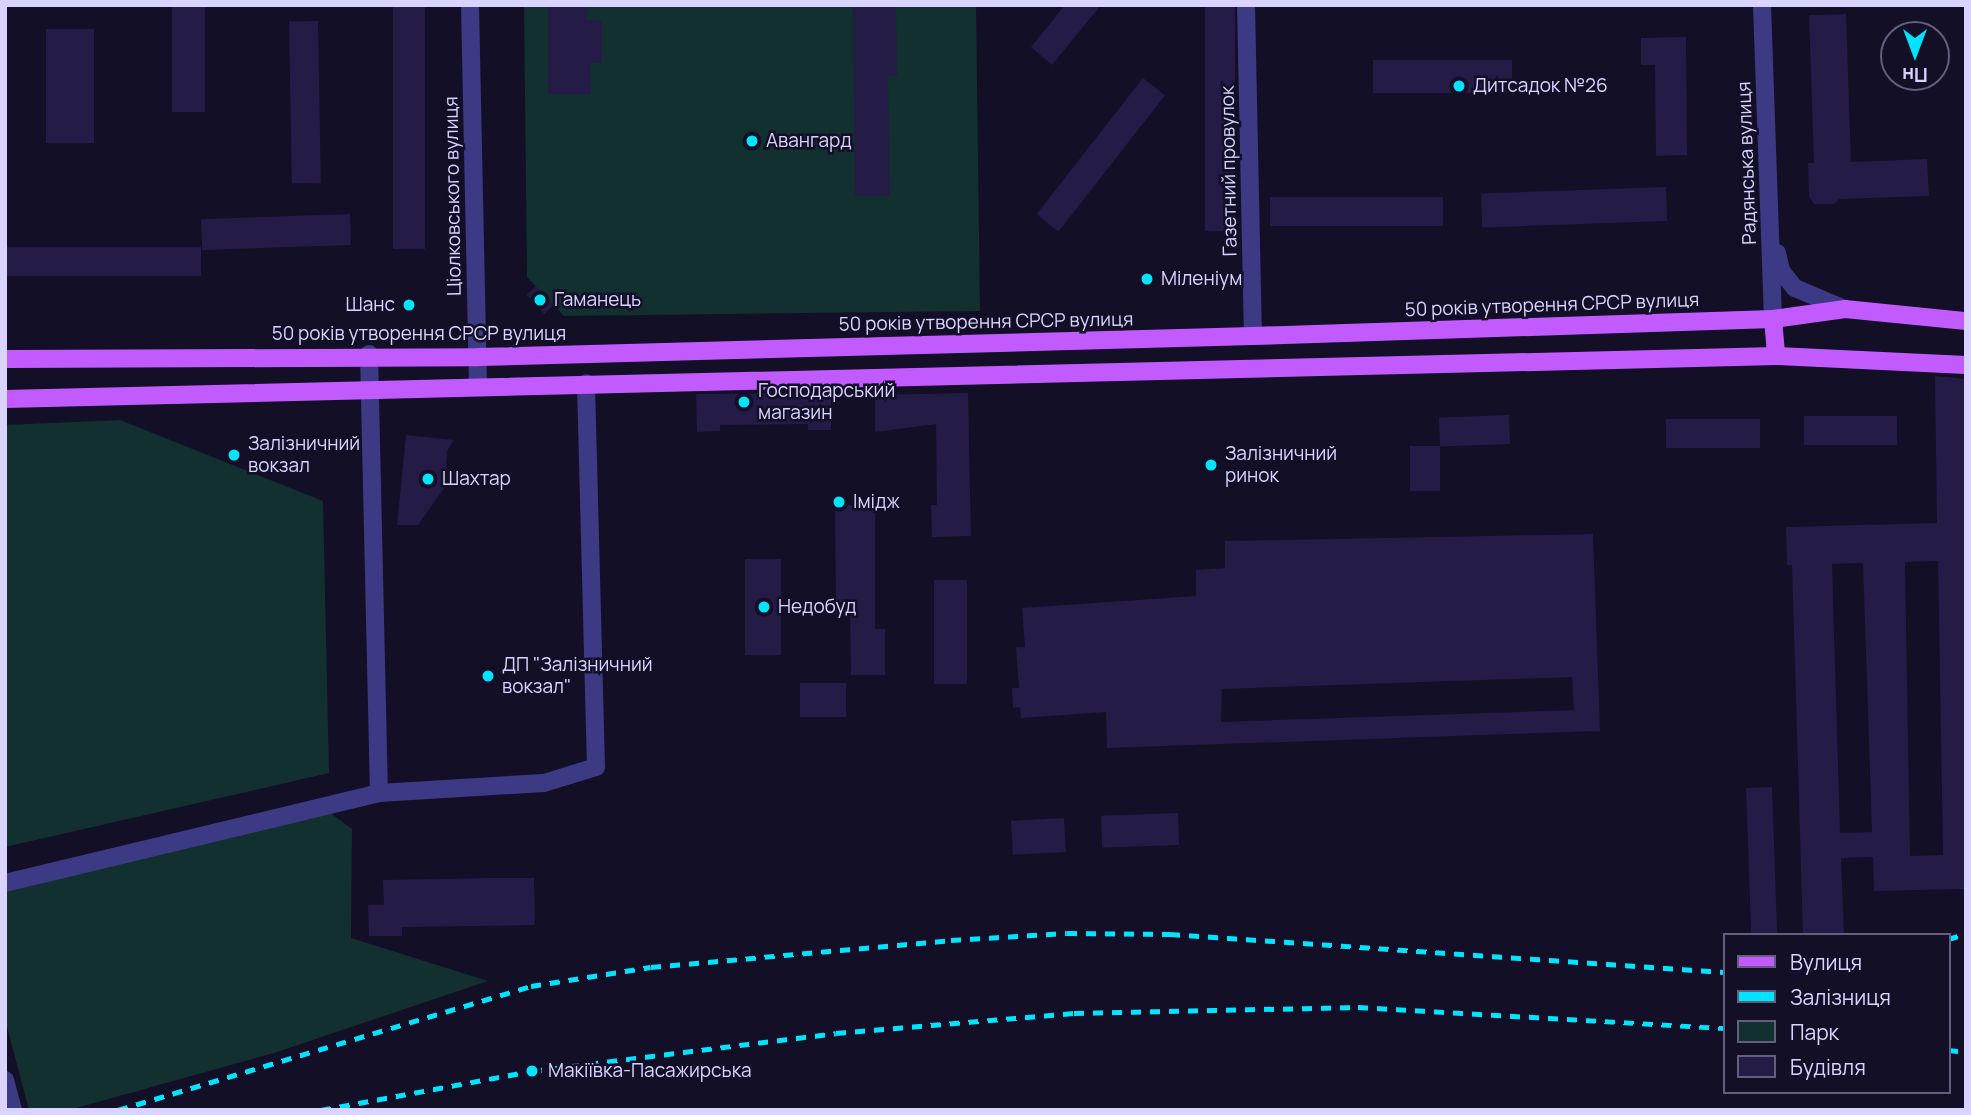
<!DOCTYPE html>
<html>
<head>
<meta charset="utf-8">
<style>
	body { margin:0 }
	#map { position:relative; width:1971px; height:1115px; overflow:hidden; background:#130f26; font-family:Manrope,sans-serif }
	div>[style] { position:absolute }
	[style*='--x'] { left:calc(var(--x)*1px); top:calc(var(--y)*1px); width:calc(var(--w)*1px); rotate:calc(var(--a)*1deg) }
	.green>* { inset:0; background:#12302f }
	.building>* { inset:0; background:#241b47; transform-origin:0 0 }
	.minor>* { height:18px; margin:-9px; padding:0 9px; transform-origin:9px; border-radius:9px; background:#3d3a85 }
	.major>* { height:18px; margin:-9px; padding:0 9px; transform-origin:9px; border-radius:9px; background:#c25bff }
	.rail>* { height:5px; margin-top:-2.5px; transform-origin:0; background:repeating-linear-gradient(90deg,#00e5ff 0 10px,transparent 0 19px) }
	.dots>* { width:19px; height:19px; translate:-50% -50%; box-sizing:border-box; border:4px solid #130f26; border-radius:50% }
	span { translate:-50% -50%; white-space:nowrap; text-align:center; line-height:1.15; -webkit-text-stroke:5px #130f26; paint-order:stroke }
	.poi-label { font-size:19px; color:#d9d4ff }
	.left { translate:0 -50%; text-align:left }
	.right { translate:-100% -50%; text-align:right }
	.street-label { font-size:19px; color:#d9d4ff }
	.frame { position:absolute; inset:0; border:7px solid #d9d4ff; pointer-events:none }
	.legend { position:absolute; left:1723px; top:933px; width:228px; height:161px; box-sizing:border-box; background:#130f26; border:2px solid #625e7d; margin:0; padding:9px 12px; list-style:none; font-size:21px; color:#d9d4ff }
	.legend li { display:flex; align-items:center; gap:14px; height:35px }
	.legend b { width:35px; border:2px solid #625e7d }
	.north { position:absolute; left:1880px; top:21px; width:70px; height:70px; box-sizing:border-box; background:#130f26; border:2px solid #625e7d; border-radius:50%; rotate:180deg; font-size:19px; font-weight:700; line-height:28px; text-align:center; color:#d9d4ff }
	.north::after { content:''; display:block; margin:auto; width:24px; height:32px; background:#00e5ff; clip-path:polygon(50% 0,100% 100%,50% 72%,0 100%) }
</style>
</head>
<body>
<div id="map">
	<div class="green">
		<i style="clip-path:polygon(524px 5px,976px 5px,980px 311px,564px 316px,527px 277px)"></i>
		<i style="clip-path:polygon(120px 420px,323px 501px,329px 773px,5px 847px,5px 425px)"></i>
		<i style="clip-path:polygon(329px 812px,352px 829px,351px 938px,488px 981px,274px 1053px,69px 1110px,29px 1110px,5px 1019px,5px 892px)"></i>
	</div>
	<div class="building">
		<i style="left:172px;top:5px;width:33px;height:107px"></i>
		<i style="left:393px;top:5px;width:32px;height:244px"></i>
		<i style="clip-path:polygon(548px 5px,587px 5px,587px 20px,602px 20px,602px 63px,590px 63px,591px 94px,548px 94px)"></i>
		<i style="clip-path:polygon(853px 5px,896px 6px,897px 76px,888px 76px,890px 196px,855px 196px)"></i>
		<i style="clip-path:polygon(1065px 5px,1101px 5px,1052px 65px,1031px 47px)"></i>
		<i style="left:1205px;top:5px;width:30px;height:226px"></i>
		<i style="clip-path:polygon(1846px 14px,1851px 162px,1927px 159px,1929px 196px,1839px 199px,1834px 204px,1814px 204px,1809px 196px,1808px 163px,1814px 163px,1809px 15px)"></i>
		<i style="left:318px;top:21px;width:162px;height:29px;rotate:89deg"></i>
		<i style="left:46px;top:29px;width:48px;height:114px"></i>
		<i style="clip-path:polygon(1686px 37px,1687px 155px,1656px 156px,1655px 65px,1641px 65px,1641px 38px)"></i>
		<i style="left:1512px;top:60px;width:33px;height:139px;rotate:90deg"></i>
		<i style="left:1143px;top:78px;width:28px;height:173px;rotate:38deg"></i>
		<i style="left:1666px;top:187px;width:34px;height:185px;rotate:88deg"></i>
		<i style="left:1443px;top:197px;width:29px;height:173px;rotate:90deg"></i>
		<i style="left:350px;top:214px;width:31px;height:149px;rotate:88deg"></i>
		<i style="left:201px;top:247px;width:29px;height:196px;rotate:90deg"></i>
		<i style="left:536px;top:286px;width:26px;height:13px;rotate:47deg"></i>
		<i style="clip-path:polygon(evenodd,1935px 376px,1966px 379px,1966px 889px,1874px 891px,1873px 857px,1841px 858px,1844px 935px,1803px 935px,1792px 565px,1787px 565px,1786px 527px,1937px 523px,1935px 376px,1938px 561px,1943px 855px,1910px 856px,1905px 562px,1938px 561px,1935px 376px,1863px 563px,1872px 832px,1840px 833px,1832px 564px,1863px 563px)"></i>
		<i style="clip-path:polygon(831px 393px,831px 430px,808px 430px,808px 424px,720px 425px,720px 431px,697px 432px,696px 394px)"></i>
		<i style="clip-path:polygon(968px 393px,971px 536px,932px 537px,931px 505px,937px 505px,936px 424px,875px 432px,875px 395px)"></i>
		<i style="left:1509px;top:415px;width:29px;height:70px;rotate:88deg"></i>
		<i style="left:1804px;top:416px;width:93px;height:29px"></i>
		<i style="left:1666px;top:419px;width:94px;height:29px"></i>
		<i style="clip-path:polygon(406px 435px,454px 440px,447px 451px,446px 467px,455px 473px,418px 525px,397px 525px)"></i>
		<i style="left:1410px;top:446px;width:30px;height:45px"></i>
		<i style="clip-path:polygon(835px 505px,875px 505px,875px 629px,885px 629px,885px 675px,851px 675px,850px 614px,836px 614px)"></i>
		<i style="clip-path:polygon(evenodd,1593px 534px,1600px 731px,1107px 748px,1106px 712px,1021px 718px,1020px 707px,1013px 708px,1012px 688px,1019px 688px,1016px 647px,1025px 647px,1022px 608px,1196px 596px,1196px 570px,1225px 568px,1225px 541px,1593px 534px,1572px 677px,1574px 710px,1221px 722px,1222px 689px,1572px 677px)"></i>
		<i style="left:745px;top:559px;width:36px;height:96px"></i>
		<i style="left:934px;top:580px;width:33px;height:104px"></i>
		<i style="left:480px;top:670px;width:16px;height:13px"></i>
		<i style="left:800px;top:683px;width:46px;height:34px"></i>
		<i style="left:1772px;top:787px;width:148px;height:26px;rotate:88deg"></i>
		<i style="left:1178px;top:813px;width:32px;height:77px;rotate:88deg"></i>
		<i style="left:1064px;top:818px;width:34px;height:53px;rotate:87deg"></i>
		<i style="clip-path:polygon(488px 878px,534px 878px,535px 925px,402px 927px,402px 936px,369px 936px,368px 905px,384px 905px,383px 880px)"></i>
	</div>
	<div class="minor">
		<i style="--x:470;--y:5;--w:380;--a:88.8"></i>
		<i style="--x:1246;--y:5;--w:331;--a:88.8"></i>
		<i style="--x:1762;--y:5;--w:314;--a:88"></i>
		<i style="--x:1777;--y:253;--w:18;--a:77"></i>
		<i style="--x:1781;--y:271;--w:22;--a:51"></i>
		<i style="--x:1795;--y:288;--w:54;--a:22.8"></i>
		<i style="--x:369;--y:354;--w:439;--a:88.7"></i>
		<i style="--x:5;--y:883;--w:385;--a:-13.5"></i>
		<i style="--x:379;--y:793;--w:165;--a:-3.5"></i>
		<i style="--x:544;--y:783;--w:54;--a:-17.1"></i>
		<i style="--x:596;--y:767;--w:384;--a:-91.5"></i>
		<i style="--x:5;--y:1080;--w:31;--a:75"></i>
	</div>
	<div class="major">
		<i style="--x:1773;--y:319;--w:37;--a:85"></i>
		<i style="--x:5;--y:359;--w:473;--a:-0.2"></i>
		<i style="--x:478;--y:357;--w:775;--a:-1.55"></i>
		<i style="--x:1253;--y:336;--w:520;--a:-1.87"></i>
		<i style="--x:1773;--y:319;--w:73;--a:-7.9"></i>
		<i style="--x:1845;--y:309;--w:122;--a:5.7"></i>
		<i style="--x:5;--y:399;--w:1772;--a:-1.39"></i>
		<i style="--x:1776;--y:356;--w:190;--a:2.7"></i>
	</div>
	<div class="rail">
		<i style="--x:1948;--y:939;--w:19;--a:-16"></i>
		<i style="--x:1948;--y:1050;--w:18;--a:6"></i>
		<i style="--x:118;--y:1110;--w:431;--a:-16.7"></i>
		<i style="--x:531;--y:986;--w:121;--a:-9"></i>
		<i style="--x:651;--y:967;--w:301;--a:-5.1"></i>
		<i style="--x:951;--y:940;--w:116;--a:-3.5"></i>
		<i style="--x:1067;--y:933;--w:103;--a:0.6"></i>
		<i style="--x:1170;--y:934;--w:555;--a:3.92"></i>
		<i style="--x:321;--y:1110;--w:215;--a:-10.5"></i>
		<i style="--x:532;--y:1071;--w:306;--a:-7.1"></i>
		<i style="--x:836;--y:1033;--w:239;--a:-4.8"></i>
		<i style="--x:1074;--y:1013;--w:284;--a:-1.2"></i>
		<i style="--x:1358;--y:1007;--w:367;--a:3.3"></i>
	</div>
	<div class="dots">
		<i style="left:1459px;top:86px;background:#00e5ff"></i>
		<i style="left:752px;top:141px;background:#00e5ff"></i>
		<i style="left:1147px;top:279px;background:#00e5ff"></i>
		<i style="left:540px;top:300px;background:#00e5ff"></i>
		<i style="left:409px;top:305px;background:#00e5ff"></i>
		<i style="left:744px;top:402px;background:#00e5ff"></i>
		<i style="left:234px;top:455px;background:#00e5ff"></i>
		<i style="left:1211px;top:465px;background:#00e5ff"></i>
		<i style="left:428px;top:479px;background:#00e5ff"></i>
		<i style="left:839px;top:502px;background:#00e5ff"></i>
		<i style="left:764px;top:607px;background:#00e5ff"></i>
		<i style="left:488px;top:676px;background:#00e5ff"></i>
		<i style="left:532px;top:1071px;background:#00e5ff"></i>
	</div>
	<div class="poi-label">
		<span class="left" style="left:1473px;top:86px">Дитсадок №26</span>
		<span class="left" style="left:766px;top:141px">Авангард</span>
		<span class="left" style="left:1161px;top:279px">Міленіум</span>
		<span class="left" style="left:554px;top:300px">Гаманець</span>
		<span class="right" style="left:395px;top:305px">Шанс</span>
		<span class="left" style="left:758px;top:402px">Господарський<br>магазин</span>
		<span class="left" style="left:248px;top:455px">Залізничний<br>вокзал</span>
		<span class="left" style="left:1225px;top:465px">Залізничний<br>ринок</span>
		<span class="left" style="left:442px;top:479px">Шахтар</span>
		<span class="left" style="left:853px;top:502px">Імідж</span>
		<span class="left" style="left:778px;top:607px">Недобуд</span>
		<span class="left" style="left:502px;top:676px">ДП "Залізничний<br>вокзал"</span>
		<span class="left" style="left:548px;top:1071px">Макіївка-Пасажирська</span>
	</div>
	<div class="street-label">
		<span style="left:1747px;top:163px;rotate:-92deg">Радянська вулиця</span>
		<span style="left:1229px;top:171px;rotate:-91deg">Газетний провулок</span>
		<span style="left:453px;top:196px;rotate:-91deg">Ціолковського вулиця</span>
		<span style="left:1552px;top:305px;rotate:-2deg">50 років утворення СРСР вулиця</span>
		<span style="left:986px;top:322px;rotate:-1deg">50 років утворення СРСР вулиця</span>
		<span style="left:419px;top:334px">50 років утворення СРСР вулиця</span>
	</div>
	<div class="frame"></div>
	<ul class="legend">
	<li><b style="height:9px;background:#c25bff"></b>Вулиця</li>
	<li><b style="height:9px;background:#00e5ff"></b>Залізниця</li>
	<li><b style="height:19px;background:#12302f"></b>Парк</li>
	<li><b style="height:19px;background:#241b47"></b>Будівля</li>
	</ul>
	<div class="north">Пн</div>
</div>
</body>
</html>
